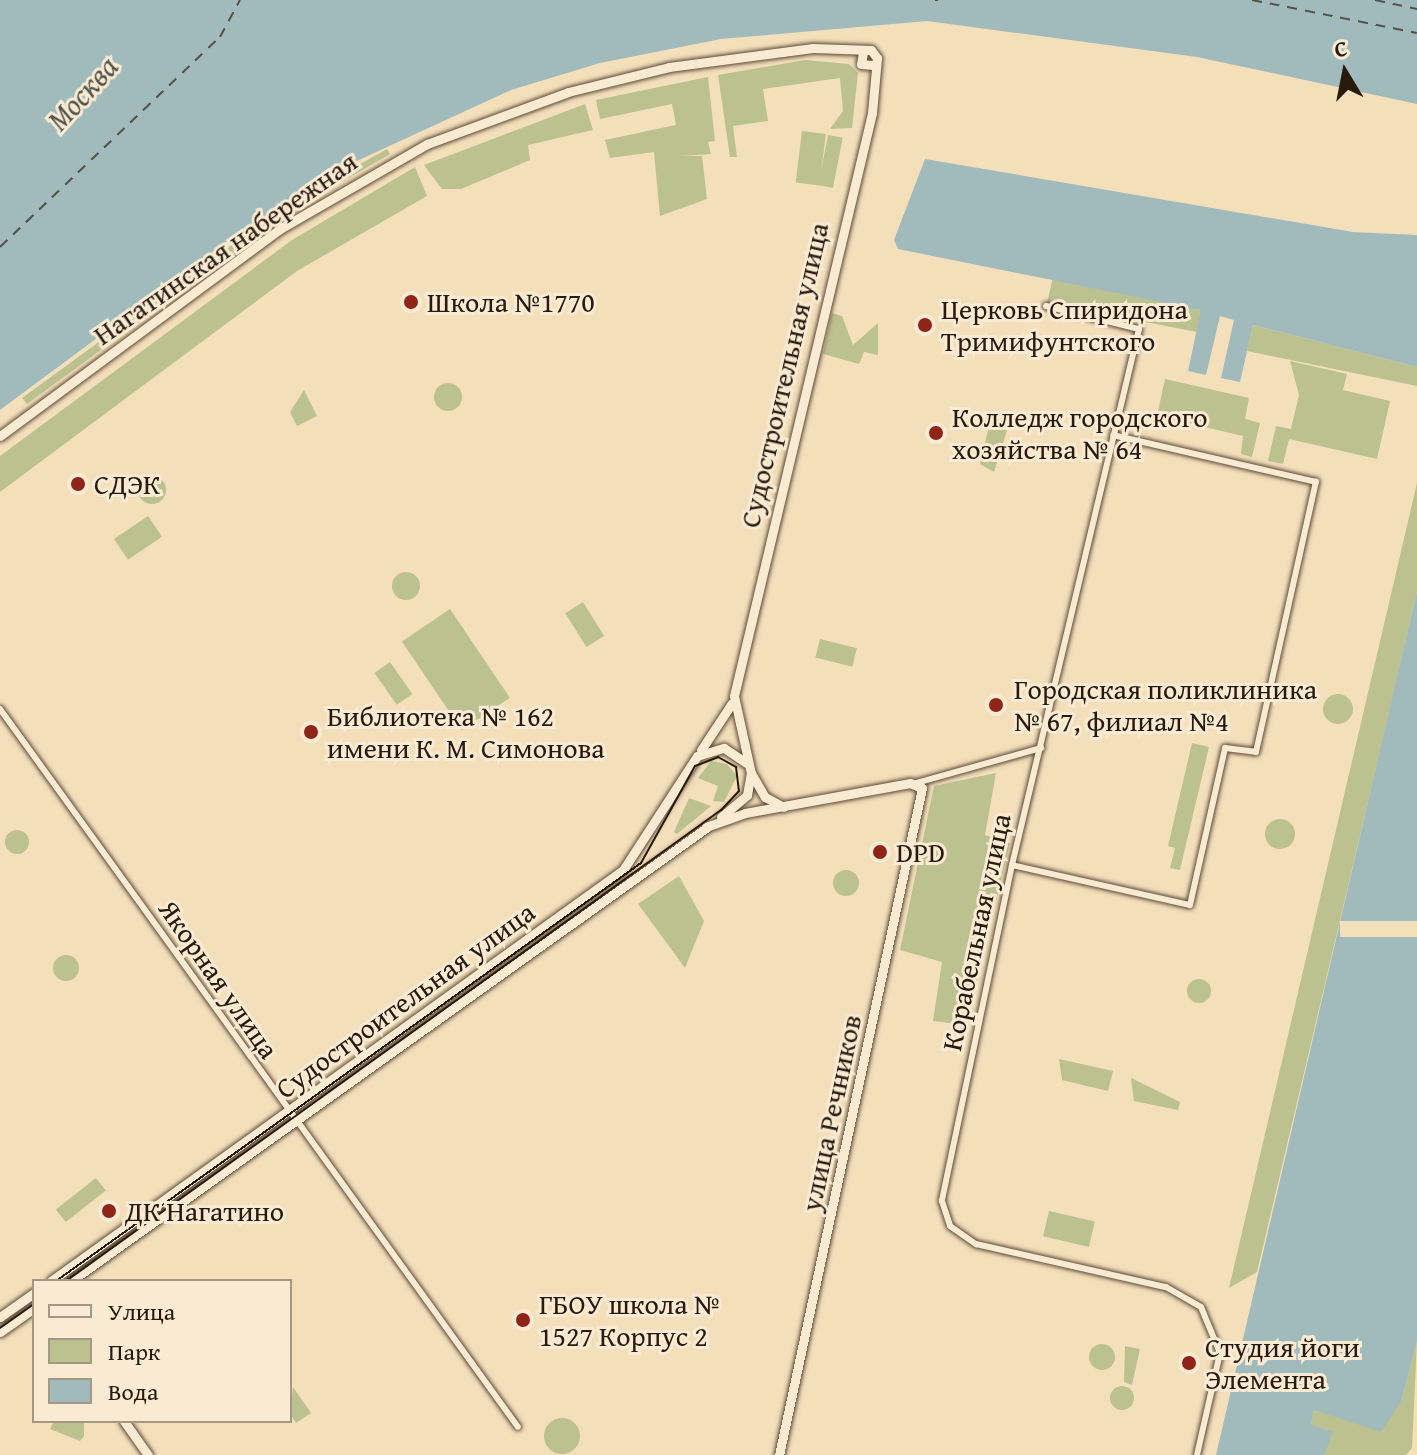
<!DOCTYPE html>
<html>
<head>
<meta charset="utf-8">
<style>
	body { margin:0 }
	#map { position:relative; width:1417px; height:1455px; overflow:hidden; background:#f4dfbb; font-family:"Gentium Book Plus",serif }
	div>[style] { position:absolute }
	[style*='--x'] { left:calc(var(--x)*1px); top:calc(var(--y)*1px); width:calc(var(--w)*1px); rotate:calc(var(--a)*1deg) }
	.green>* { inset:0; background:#bcc190; transform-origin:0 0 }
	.round { border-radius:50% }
	.water>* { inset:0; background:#a1babc }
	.pier>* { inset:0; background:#f4dfbb; transform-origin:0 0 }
	.ferry>* { height:2px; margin-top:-1px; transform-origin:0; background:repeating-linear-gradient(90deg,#52524a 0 10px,transparent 0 18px) }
	.roads { filter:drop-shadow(0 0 2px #5b4b38) drop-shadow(0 0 2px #5b4b38) }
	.street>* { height:6px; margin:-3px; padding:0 3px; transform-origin:3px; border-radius:3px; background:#f8ead3 }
	.secondary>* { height:9px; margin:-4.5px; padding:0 4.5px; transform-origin:4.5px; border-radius:4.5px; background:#f8ead3 }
	.tram>* { height:2px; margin:-1px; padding:0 1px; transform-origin:1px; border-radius:1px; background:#281a0d }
	.dots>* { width:22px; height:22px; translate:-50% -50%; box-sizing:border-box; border:4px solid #f8ead3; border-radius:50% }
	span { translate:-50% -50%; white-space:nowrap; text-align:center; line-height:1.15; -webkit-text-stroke:6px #f8ead3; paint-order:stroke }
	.street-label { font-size:28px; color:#281a0d }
	.poi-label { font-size:28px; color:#281a0d }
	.left { translate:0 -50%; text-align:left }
	.water-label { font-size:30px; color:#52524a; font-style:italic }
	.legend { position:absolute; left:32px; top:1279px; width:260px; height:144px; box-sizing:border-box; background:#f8ead3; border:2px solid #a59784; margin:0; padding:10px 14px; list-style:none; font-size:24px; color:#281a0d }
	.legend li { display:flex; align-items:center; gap:16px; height:40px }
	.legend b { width:40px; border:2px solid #a59784 }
	.north { position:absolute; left:1305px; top:32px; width:80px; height:80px; -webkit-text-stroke:6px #f8ead3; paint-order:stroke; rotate:350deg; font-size:22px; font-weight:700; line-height:32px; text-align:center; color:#281a0d }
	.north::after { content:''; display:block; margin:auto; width:28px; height:36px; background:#281a0d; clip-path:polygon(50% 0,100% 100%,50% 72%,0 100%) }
</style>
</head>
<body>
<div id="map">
	<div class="green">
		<i style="clip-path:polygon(805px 60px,849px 64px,858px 73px,852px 128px,830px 129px,843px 111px,840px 78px,763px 89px,768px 121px,733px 126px,737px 157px,730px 157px,718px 75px)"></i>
		<i style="clip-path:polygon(708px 77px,715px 141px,708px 142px,711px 154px,683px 156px,702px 156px,707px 199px,660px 216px,654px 152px,610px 158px,605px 140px,676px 125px,672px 104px,600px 119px,596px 100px)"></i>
		<i style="clip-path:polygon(585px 104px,593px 130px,528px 145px,530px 160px,461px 189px,442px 189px,424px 165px)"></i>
		<i style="left:802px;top:131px;width:24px;height:52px;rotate:7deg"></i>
		<i style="left:828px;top:135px;width:15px;height:51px;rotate:11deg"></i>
		<i style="clip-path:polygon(387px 149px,390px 154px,286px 214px,27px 404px,22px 398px,285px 206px)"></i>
		<i style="clip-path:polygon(415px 167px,427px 196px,297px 271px,0 492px,0 456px,292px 240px)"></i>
		<i style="clip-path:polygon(1053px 277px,1202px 310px,1197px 332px,1047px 303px)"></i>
		<i style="clip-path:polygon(832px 313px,842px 316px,853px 345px,878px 323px,878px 355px,864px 352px,859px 364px,823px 354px)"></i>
		<i style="clip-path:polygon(1253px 325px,1417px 367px,1417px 386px,1247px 351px)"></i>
		<i style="clip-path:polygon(1290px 361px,1347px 374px,1343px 390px,1390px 401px,1377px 459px,1289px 439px,1283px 464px,1268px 461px,1276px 426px,1291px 429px,1299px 395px)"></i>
		<i style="clip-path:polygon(1165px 379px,1249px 398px,1245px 419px,1260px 423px,1252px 457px,1241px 454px,1243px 436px,1157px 416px)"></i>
		<i class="round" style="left:434px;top:383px;width:28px;height:28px"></i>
		<i style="clip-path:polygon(304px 390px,317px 416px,297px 426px,290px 412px)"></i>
		<i style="clip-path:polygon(991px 418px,1009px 424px,994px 472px,980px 464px)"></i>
		<i class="round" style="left:138px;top:476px;width:28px;height:28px"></i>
		<i style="clip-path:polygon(1417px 483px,1417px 591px,1392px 700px,1257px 1272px,1229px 1288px)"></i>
		<i style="left:148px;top:516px;width:25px;height:41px;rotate:56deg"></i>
		<i class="round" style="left:392px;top:572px;width:28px;height:28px"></i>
		<i style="left:583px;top:602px;width:40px;height:21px;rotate:58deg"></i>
		<i style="left:450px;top:609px;width:107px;height:58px;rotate:56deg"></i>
		<i style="left:820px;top:639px;width:38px;height:19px;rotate:14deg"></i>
		<i style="left:390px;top:662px;width:39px;height:19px;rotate:55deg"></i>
		<i class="round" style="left:1323px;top:694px;width:30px;height:30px"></i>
		<i style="clip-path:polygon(1192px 743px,1209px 747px,1180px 870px,1170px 868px,1175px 848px,1168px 846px)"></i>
		<i style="clip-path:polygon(711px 761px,727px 764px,737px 776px,724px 802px,713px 801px,718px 786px,698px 778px)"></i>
		<i style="clip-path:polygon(996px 773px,985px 835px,1010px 843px,966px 1025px,933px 1021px,942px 962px,900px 950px,934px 786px)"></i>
		<i style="clip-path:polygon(689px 798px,711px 806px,677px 834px,674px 832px)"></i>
		<i class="round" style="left:1265px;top:819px;width:30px;height:30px"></i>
		<i class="round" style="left:5px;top:830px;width:24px;height:24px"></i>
		<i class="round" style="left:833px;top:870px;width:26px;height:26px"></i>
		<i style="clip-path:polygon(679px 876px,704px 921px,685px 968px,638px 904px)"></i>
		<i class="round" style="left:53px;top:955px;width:26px;height:26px"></i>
		<i class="round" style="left:1187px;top:979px;width:24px;height:24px"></i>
		<i style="clip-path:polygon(1059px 1059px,1113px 1071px,1108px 1091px,1062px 1080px)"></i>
		<i style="clip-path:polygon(1131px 1078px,1180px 1102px,1178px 1110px,1134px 1101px)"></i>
		<i style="left:96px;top:1178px;width:16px;height:51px;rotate:52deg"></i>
		<i style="left:1049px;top:1211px;width:47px;height:26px;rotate:13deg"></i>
		<i style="clip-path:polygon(1417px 1341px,1412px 1448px,1406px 1455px,1324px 1455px,1311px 1425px,1314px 1409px,1383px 1422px,1402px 1400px)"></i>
		<i class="round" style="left:1089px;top:1344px;width:26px;height:26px"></i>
		<i style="clip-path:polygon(1125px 1346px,1140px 1349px,1132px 1385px,1124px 1382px)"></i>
		<i class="round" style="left:1110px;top:1386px;width:24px;height:24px"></i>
		<i style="clip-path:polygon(293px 1387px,311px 1413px,296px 1423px,290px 1414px)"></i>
		<i class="round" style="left:544px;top:1418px;width:36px;height:36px"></i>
		<i style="clip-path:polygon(54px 1421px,84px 1421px,84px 1436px,80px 1441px,50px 1429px)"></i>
	</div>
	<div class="water">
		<i style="clip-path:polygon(0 0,1417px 0,1417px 104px,1197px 57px,927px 21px,721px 39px,600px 63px,511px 90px,348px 165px,232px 238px,0 410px)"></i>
		<i style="clip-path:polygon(925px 159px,1353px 232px,1417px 235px,1417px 367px,1253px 325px,1240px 382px,1221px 378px,1234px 320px,1220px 316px,1206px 375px,1188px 371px,1201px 310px,898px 249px,894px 240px)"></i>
		<i style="clip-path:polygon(1417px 591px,1417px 1341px,1402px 1400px,1381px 1432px,1314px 1410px,1311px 1425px,1333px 1432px,1324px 1455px,1216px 1455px)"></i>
	</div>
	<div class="pier">
		<i style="left:1340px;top:921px;width:77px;height:16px"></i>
	</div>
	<div class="ferry">
		<i style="--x:935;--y:0;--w:3;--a:0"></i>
		<i style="--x:1252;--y:0;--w:168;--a:11.3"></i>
		<i style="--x:1375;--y:0;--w:43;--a:12.1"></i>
		<i style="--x:0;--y:247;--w:304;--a:-43.7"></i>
		<i style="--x:220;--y:37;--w:42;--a:-61.6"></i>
	</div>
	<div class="roads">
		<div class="street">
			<i style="--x:1046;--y:306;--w:96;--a:13.9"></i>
			<i style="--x:1139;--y:329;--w:551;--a:103.33"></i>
			<i style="--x:1012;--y:865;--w:343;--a:101.8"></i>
			<i style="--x:942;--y:1201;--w:26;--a:72"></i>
			<i style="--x:950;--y:1226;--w:32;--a:35"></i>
			<i style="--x:976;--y:1244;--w:195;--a:12.8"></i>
			<i style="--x:1166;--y:1287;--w:40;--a:29.7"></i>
			<i style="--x:1201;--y:1307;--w:50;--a:67.6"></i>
			<i style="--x:1220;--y:1353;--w:105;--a:102.7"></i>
			<i style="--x:0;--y:709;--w:885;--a:54.19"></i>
			<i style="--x:916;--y:783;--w:130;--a:-15.6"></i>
			<i style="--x:1012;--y:865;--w:182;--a:12.7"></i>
			<i style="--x:1190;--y:905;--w:161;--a:-77.4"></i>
			<i style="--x:1225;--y:748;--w:31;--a:7"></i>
			<i style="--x:1256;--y:752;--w:277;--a:-77.5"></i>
			<i style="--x:1316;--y:482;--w:208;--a:-167"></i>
		</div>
		<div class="secondary">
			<i style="--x:863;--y:52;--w:12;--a:99"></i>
			<i style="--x:861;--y:64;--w:12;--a:5"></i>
			<i style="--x:0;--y:436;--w:346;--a:-36.5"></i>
			<i style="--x:278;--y:230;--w:172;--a:-30"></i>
			<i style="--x:427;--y:144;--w:150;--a:-20.2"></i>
			<i style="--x:568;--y:92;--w:104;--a:-13.9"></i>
			<i style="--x:669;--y:67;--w:145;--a:-7.5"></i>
			<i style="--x:813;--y:48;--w:58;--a:2"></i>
			<i style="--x:871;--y:50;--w:10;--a:53"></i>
			<i style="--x:877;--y:58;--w:55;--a:95.2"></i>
			<i style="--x:872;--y:113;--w:599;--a:103.32"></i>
			<i style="--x:734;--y:696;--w:79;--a:77.6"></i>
			<i style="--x:751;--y:773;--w:28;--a:60"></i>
			<i style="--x:765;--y:797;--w:21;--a:28"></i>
			<i style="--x:701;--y:750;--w:56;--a:-56.6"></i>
			<i style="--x:721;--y:817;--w:34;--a:-40"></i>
			<i style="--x:747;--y:795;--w:22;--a:-80"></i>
			<i style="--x:706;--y:827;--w:41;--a:-19.7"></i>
			<i style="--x:745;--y:813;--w:168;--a:-10.3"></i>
			<i style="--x:910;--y:783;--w:13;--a:23"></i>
			<i style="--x:922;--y:788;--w:682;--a:102.1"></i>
			<i style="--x:51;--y:1281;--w:704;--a:-35.7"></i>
			<i style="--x:623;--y:870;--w:136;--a:-57"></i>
			<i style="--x:697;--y:756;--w:28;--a:-17"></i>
			<i style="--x:724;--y:748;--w:27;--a:34"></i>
			<i style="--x:71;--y:1281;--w:784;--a:-35.5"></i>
			<i style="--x:0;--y:1317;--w:42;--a:-35.2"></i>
			<i style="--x:0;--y:1332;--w:42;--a:-35.2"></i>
			<i style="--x:124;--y:1421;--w:42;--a:54.8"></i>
		</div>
	</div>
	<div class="tram">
		<i style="--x:56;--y:1281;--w:719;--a:-35.55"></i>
		<i style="--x:641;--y:863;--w:111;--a:-60.9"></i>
		<i style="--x:695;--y:766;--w:25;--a:-21"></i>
		<i style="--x:718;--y:757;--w:21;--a:29"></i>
		<i style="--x:736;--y:767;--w:24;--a:83"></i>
		<i style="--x:739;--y:791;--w:26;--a:133"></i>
		<i style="--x:721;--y:810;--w:807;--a:144.28"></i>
		<i style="--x:0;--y:1328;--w:42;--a:-35.2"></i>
	</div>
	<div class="dots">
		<i style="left:411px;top:302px;background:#8f2418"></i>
		<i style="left:925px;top:325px;background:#8f2418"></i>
		<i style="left:936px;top:433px;background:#8f2418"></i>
		<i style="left:78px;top:484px;background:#8f2418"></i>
		<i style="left:996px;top:705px;background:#8f2418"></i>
		<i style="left:311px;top:732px;background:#8f2418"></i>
		<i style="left:880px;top:852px;background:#8f2418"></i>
		<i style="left:109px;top:1211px;background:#8f2418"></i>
		<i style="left:523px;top:1320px;background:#8f2418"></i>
		<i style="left:1189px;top:1363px;background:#8f2418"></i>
	</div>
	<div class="street-label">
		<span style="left:225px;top:248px;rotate:-35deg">Нагатинская набережная</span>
		<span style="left:784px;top:375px;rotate:-77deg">Судостроительная улица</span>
		<span style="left:976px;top:932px;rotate:-78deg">Корабельная улица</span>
		<span style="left:219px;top:979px;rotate:55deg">Якорная улица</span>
		<span style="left:405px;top:1000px;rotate:-36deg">Судостроительная улица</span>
		<span style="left:831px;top:1113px;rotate:-78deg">улица Речников</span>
	</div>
	<div class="poi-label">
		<span class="left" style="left:427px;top:302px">Школа №1770</span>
		<span class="left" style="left:941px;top:325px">Церковь Спиридона<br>Тримифунтского</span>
		<span class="left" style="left:952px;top:433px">Колледж городского<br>хозяйства № 64</span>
		<span class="left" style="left:94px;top:484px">СДЭК</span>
		<span class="left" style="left:1014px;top:705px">Городская поликлиника<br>№ 67, филиал №4</span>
		<span class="left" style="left:327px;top:732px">Библиотека № 162<br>имени К. М. Симонова</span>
		<span class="left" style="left:896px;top:852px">DPD</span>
		<span class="left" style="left:125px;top:1211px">ДК Нагатино</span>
		<span class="left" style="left:539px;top:1320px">ГБОУ школа №<br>1527 Корпус 2</span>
		<span class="left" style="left:1205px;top:1363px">Студия йоги<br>Элемента</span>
	</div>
	<div class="water-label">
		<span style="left:82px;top:93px;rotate:-48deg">Москва</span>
	</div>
	<ul class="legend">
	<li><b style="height:10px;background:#f8ead3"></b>Улица</li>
	<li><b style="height:22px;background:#bcc190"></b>Парк</li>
	<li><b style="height:22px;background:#a1babc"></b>Вода</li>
	</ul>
	<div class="north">С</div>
</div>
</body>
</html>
